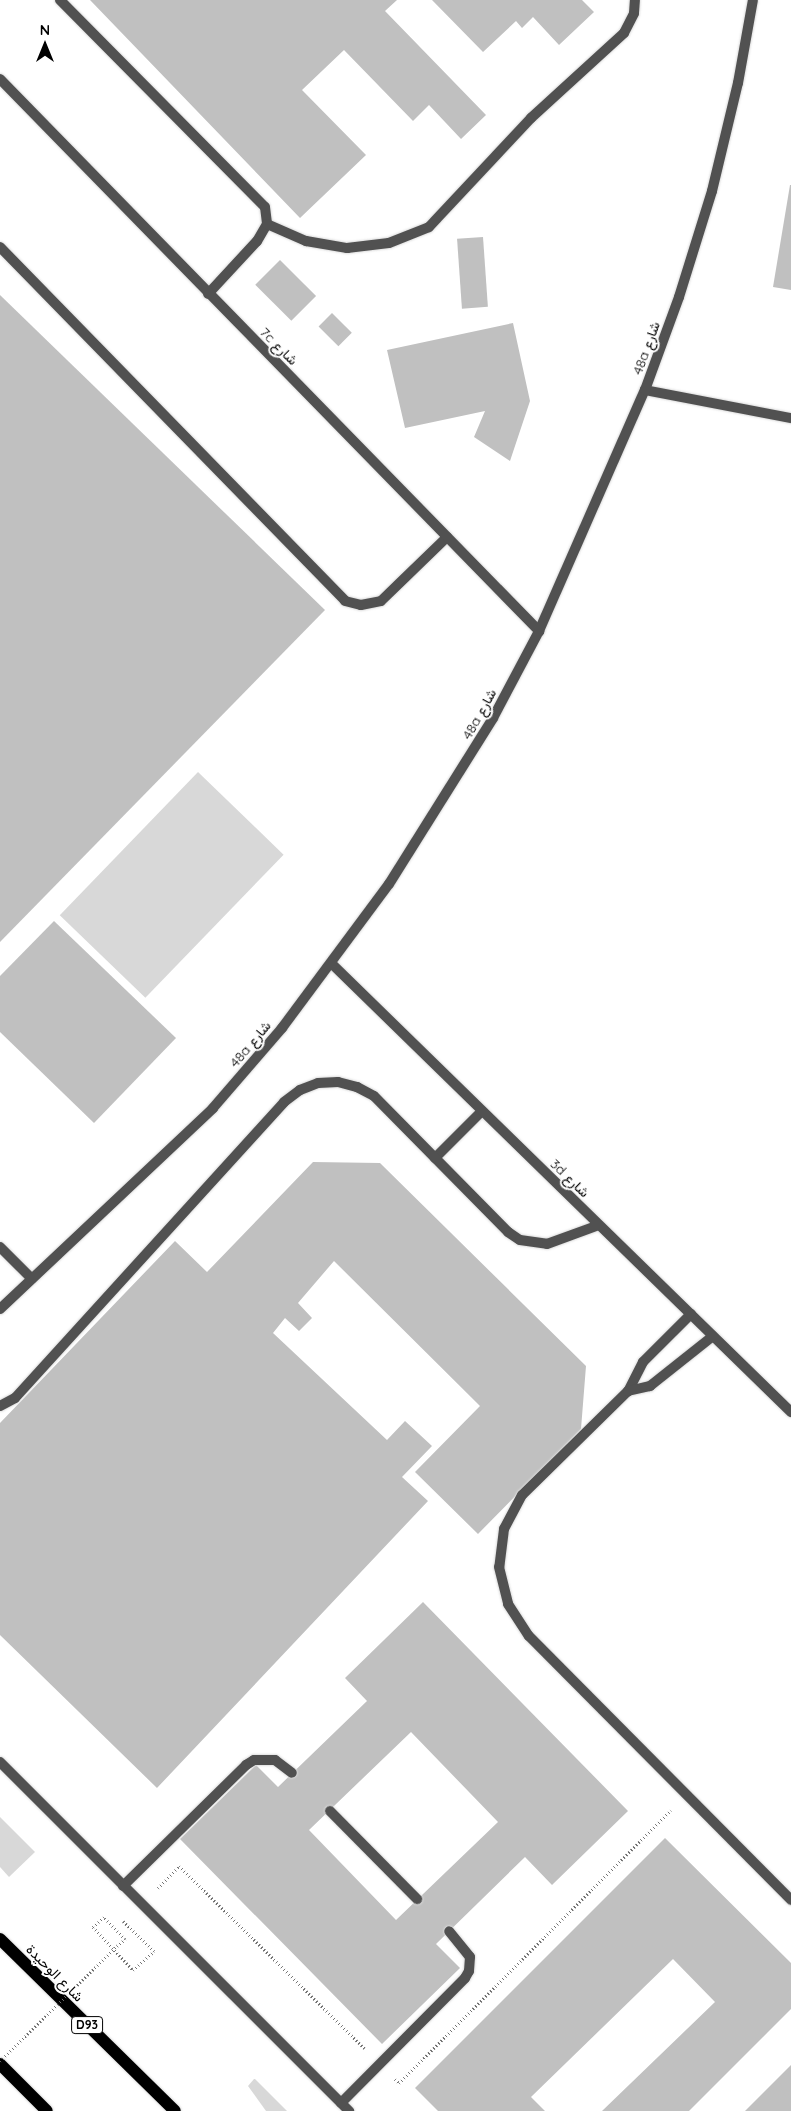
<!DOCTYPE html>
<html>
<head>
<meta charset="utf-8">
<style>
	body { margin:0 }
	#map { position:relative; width:791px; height:2111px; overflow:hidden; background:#fff; font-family:Quicksand,Vazirmatn,sans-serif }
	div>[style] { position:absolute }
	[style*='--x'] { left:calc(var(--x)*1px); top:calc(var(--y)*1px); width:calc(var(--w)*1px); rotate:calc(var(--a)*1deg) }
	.green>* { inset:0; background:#d8d8d8; transform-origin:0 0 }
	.building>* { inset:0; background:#c0c0c0; transform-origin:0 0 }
	.path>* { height:3px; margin-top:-1.5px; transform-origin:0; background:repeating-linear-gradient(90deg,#737373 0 1px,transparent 0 3.5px) }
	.roads { filter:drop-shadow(0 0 1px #dbdbdb) drop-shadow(0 0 1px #dbdbdb) }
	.service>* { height:10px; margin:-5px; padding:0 5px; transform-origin:5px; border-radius:5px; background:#515151 }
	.minor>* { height:10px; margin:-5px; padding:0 5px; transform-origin:5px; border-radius:5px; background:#515151 }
	.primary>* { height:12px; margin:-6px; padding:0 6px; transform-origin:6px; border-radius:6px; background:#000 }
	.path-bridge>* { height:3px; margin-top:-1.5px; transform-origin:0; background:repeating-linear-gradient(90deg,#737373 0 1px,transparent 0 3.5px) }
	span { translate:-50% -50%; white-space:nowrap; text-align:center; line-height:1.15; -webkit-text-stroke:4px #fff; paint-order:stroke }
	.shield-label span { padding:1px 4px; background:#fff; border:1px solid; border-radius:4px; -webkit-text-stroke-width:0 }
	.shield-label { font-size:12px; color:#000; font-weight:700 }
	.street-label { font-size:14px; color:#000 }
	.north { position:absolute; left:20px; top:20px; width:50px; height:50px; -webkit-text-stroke:4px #fff; paint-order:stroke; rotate:0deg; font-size:14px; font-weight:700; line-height:20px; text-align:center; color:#000 }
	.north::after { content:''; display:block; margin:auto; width:18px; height:22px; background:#000; clip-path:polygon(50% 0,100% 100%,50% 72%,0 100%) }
</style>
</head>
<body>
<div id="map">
	<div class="green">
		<i style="left:198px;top:772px;width:119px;height:199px;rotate:44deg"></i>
		<i style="clip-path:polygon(0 1817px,35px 1852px,9px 1877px,0 1867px)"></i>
		<i style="clip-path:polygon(254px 2079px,255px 2079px,287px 2111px,266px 2111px,248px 2086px)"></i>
	</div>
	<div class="building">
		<i style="clip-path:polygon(90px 0,397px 0,385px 11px,486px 115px,461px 139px,429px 105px,413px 121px,344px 50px,302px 90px,366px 155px,300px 218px)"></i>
		<i style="clip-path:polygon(432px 0,582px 0,594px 12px,559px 45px,533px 17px,522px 28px,516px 21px,483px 52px)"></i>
		<i style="clip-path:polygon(790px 185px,791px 185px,791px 290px,773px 287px)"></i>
		<i style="left:483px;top:237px;width:70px;height:26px;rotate:86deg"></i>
		<i style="left:280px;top:260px;width:51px;height:35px;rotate:45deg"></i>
		<i style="clip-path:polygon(0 295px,325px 610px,0 942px)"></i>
		<i style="left:332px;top:313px;width:28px;height:19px;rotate:45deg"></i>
		<i style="clip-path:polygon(513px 323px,530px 401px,510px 461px,474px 437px,485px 411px,405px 428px,387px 350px)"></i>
		<i style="clip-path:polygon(54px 921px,176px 1038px,94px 1123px,0 1032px,0 976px)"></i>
		<i style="clip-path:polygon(313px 1162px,380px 1163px,586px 1366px,581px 1429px,478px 1534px,415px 1472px,480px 1406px,334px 1261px,298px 1303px,312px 1318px,299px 1331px,285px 1318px,273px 1333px,387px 1440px,405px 1421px,432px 1446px,402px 1477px,428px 1501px,157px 1788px,0 1635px,0 1423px,175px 1241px,207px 1272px)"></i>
		<i style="clip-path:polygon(evenodd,423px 1602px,628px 1811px,552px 1885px,525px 1857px,436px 1944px,460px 1968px,382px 2044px,180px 1839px,256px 1765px,278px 1787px,367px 1701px,345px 1678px,423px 1602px,411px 1732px,498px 1822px,396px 1920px,309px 1830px,411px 1732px)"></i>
		<i style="clip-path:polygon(665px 1838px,791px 1963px,791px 2009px,689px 2111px,602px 2111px,715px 2002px,673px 1959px,531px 2097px,545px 2111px,438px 2111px,415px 2088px)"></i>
		<i style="clip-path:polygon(791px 2065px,791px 2111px,745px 2111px)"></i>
	</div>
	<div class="path">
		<i style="--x:158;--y:1888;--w:30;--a:-46"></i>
		<i style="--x:179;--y:1866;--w:260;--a:44.5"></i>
		<i style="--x:117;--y:1946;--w:11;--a:-41"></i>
		<i style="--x:125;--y:1939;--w:30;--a:-134"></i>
		<i style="--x:104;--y:1917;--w:15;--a:138"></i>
		<i style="--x:93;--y:1927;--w:59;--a:47.1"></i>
		<i style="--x:133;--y:1970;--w:28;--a:-42"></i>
		<i style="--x:154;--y:1951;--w:43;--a:-135.9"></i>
		<i style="--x:395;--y:2079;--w:6;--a:45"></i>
		<i style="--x:399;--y:2083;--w:385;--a:-45.1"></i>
	</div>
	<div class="roads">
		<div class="service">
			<i style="--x:60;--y:0;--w:291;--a:45.3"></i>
			<i style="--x:265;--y:207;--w:17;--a:83"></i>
			<i style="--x:267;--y:224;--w:20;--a:120"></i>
			<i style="--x:257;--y:241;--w:72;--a:132.8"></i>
			<i style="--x:267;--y:224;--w:43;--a:23.6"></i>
			<i style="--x:306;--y:241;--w:42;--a:9.7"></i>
			<i style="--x:347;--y:248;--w:42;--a:-6.8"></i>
			<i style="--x:389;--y:243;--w:43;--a:-21.8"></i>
			<i style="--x:429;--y:227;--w:149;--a:-46.9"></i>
			<i style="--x:531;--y:118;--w:126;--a:-42.4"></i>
			<i style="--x:624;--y:33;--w:22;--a:-63"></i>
			<i style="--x:634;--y:13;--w:13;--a:-86"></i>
			<i style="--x:0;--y:247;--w:494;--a:45.7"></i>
			<i style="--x:345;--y:601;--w:16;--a:14"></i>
			<i style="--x:361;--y:605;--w:20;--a:-11"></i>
			<i style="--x:381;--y:601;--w:92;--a:-44.1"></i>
			<i style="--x:435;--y:1158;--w:66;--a:-45"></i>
			<i style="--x:691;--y:1314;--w:68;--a:135"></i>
			<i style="--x:643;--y:1362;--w:33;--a:117"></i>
			<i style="--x:628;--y:1391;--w:148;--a:135.5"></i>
			<i style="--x:522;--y:1495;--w:38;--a:118"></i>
			<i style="--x:504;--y:1529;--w:38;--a:97"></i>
			<i style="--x:499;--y:1567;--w:38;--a:76"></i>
			<i style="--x:508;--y:1604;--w:38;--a:57"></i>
			<i style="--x:529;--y:1636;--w:372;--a:45.2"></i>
			<i style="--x:628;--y:1391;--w:23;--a:-13"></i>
			<i style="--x:650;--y:1386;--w:80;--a:-38.4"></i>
			<i style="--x:0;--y:1406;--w:17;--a:-28"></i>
			<i style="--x:15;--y:1398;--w:400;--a:-47.7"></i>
			<i style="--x:284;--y:1102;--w:20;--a:-37"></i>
			<i style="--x:300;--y:1090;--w:19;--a:-21"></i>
			<i style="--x:318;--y:1083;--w:20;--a:-3"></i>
			<i style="--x:338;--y:1082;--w:20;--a:15"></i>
			<i style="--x:357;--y:1087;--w:19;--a:28"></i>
			<i style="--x:374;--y:1096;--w:191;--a:45.4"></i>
			<i style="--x:508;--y:1232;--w:14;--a:34"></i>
			<i style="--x:520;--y:1240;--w:27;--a:8"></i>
			<i style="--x:547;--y:1244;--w:55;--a:-20.1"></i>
			<i style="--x:0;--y:1762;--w:494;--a:45"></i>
			<i style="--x:330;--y:1811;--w:124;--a:45.3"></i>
			<i style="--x:123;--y:1886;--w:173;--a:-44.5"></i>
			<i style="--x:246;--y:1765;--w:9;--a:-32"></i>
			<i style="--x:254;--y:1760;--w:21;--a:0"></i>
			<i style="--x:275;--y:1760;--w:21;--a:37"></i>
			<i style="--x:341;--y:2103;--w:176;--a:-45.2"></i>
			<i style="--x:465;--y:1978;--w:8;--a:-60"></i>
			<i style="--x:469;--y:1971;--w:14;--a:-86"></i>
			<i style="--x:470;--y:1957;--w:33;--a:-129"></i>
		</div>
		<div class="minor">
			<i style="--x:0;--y:79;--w:772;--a:45.68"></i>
			<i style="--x:645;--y:390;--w:149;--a:10.9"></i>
			<i style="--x:331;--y:963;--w:643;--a:44.31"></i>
			<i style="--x:0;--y:1247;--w:45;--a:45"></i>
			<i style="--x:0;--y:1309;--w:293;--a:-43.3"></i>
			<i style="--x:213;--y:1108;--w:106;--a:-49.2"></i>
			<i style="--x:282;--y:1028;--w:179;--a:-53.4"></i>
			<i style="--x:389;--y:884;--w:196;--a:-57.9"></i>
			<i style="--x:493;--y:718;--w:98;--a:-62.1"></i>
			<i style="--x:539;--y:631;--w:263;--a:-66.3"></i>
			<i style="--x:645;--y:390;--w:99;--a:-69.9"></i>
			<i style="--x:679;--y:297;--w:111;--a:-72.7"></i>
			<i style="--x:712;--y:191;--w:111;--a:-76.5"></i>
			<i style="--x:738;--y:83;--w:84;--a:-79.8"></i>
		</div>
		<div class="primary">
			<i style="--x:0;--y:1939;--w:245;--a:44.5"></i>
			<i style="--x:0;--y:2064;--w:66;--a:45"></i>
		</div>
	</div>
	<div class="path-bridge">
		<i style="--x:0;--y:2061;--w:164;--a:-44.5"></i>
	</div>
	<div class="shield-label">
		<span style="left:87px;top:2025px">D93</span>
	</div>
	<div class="street-label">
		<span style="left:279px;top:346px;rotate:45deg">7c شارع</span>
		<span style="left:646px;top:348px;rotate:-70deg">48a شارع</span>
		<span style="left:479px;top:714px;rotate:-61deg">48a شارع</span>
		<span style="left:250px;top:1044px;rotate:-50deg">48a شارع</span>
		<span style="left:570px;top:1178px;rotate:44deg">3d شارع</span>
		<span style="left:55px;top:1973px;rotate:45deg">شارع الوحيدة</span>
	</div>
	<div class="north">N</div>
</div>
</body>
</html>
